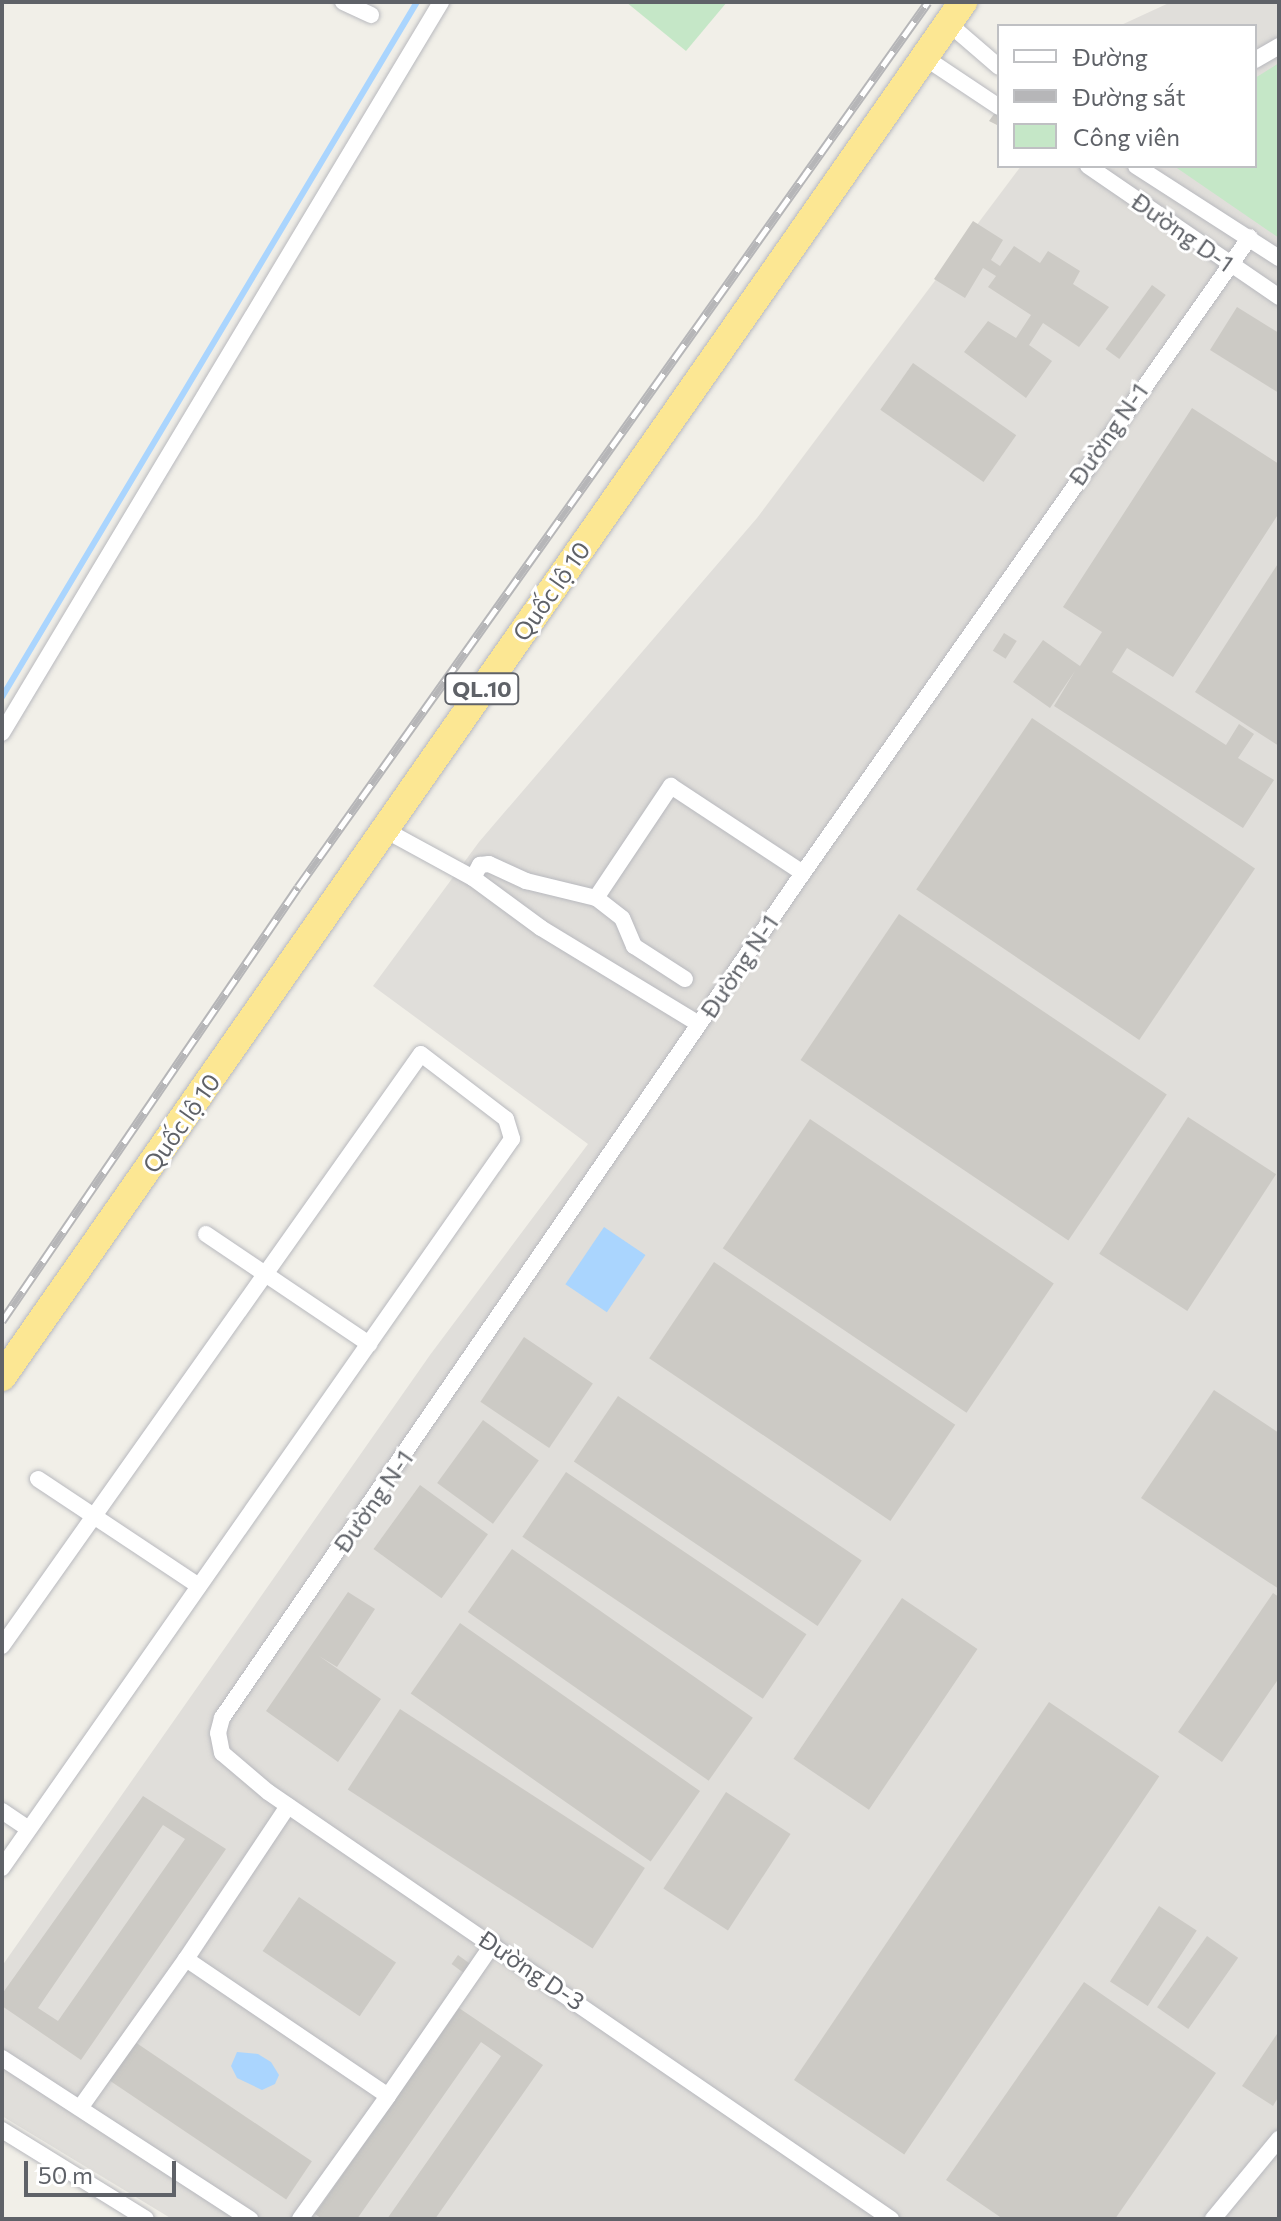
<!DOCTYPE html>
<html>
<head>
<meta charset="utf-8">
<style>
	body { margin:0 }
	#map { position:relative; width:1281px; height:2221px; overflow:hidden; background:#f1efe8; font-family:Commissioner,sans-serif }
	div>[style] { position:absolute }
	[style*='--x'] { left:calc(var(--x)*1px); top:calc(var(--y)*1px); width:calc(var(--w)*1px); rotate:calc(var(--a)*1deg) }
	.industrial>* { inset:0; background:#e0deda }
	.green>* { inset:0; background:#c5e7c7 }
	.water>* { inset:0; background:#aad5fe; transform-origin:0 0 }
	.stream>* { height:6px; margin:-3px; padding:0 3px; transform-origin:3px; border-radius:3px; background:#aad5fe }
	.building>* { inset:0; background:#cccac5; transform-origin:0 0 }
	.roads { filter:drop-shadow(0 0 2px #b8b9be) drop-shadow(0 0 2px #b8b9be) }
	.street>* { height:16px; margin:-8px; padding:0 8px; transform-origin:8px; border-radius:8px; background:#fff }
	.highway>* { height:28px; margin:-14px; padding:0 14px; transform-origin:14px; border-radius:14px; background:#fce793 }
	.rail>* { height:9px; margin-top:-4.5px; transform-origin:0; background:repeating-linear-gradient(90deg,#fff 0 18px,#b6b6b8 0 36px); box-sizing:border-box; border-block:2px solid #b6b6b8 }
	span { translate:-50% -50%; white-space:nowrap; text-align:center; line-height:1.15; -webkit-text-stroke:6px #fff; paint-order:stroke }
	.shield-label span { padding:2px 6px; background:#fff; border:2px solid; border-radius:6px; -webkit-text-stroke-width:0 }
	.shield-label { font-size:22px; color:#5f6268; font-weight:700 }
	.street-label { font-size:24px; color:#5f6268 }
	.frame { position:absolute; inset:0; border:4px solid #5f6268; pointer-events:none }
	.legend { position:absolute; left:997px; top:24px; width:260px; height:144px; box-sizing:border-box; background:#fff; border:2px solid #bfc0c3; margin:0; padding:10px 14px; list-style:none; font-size:24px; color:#5f6268 }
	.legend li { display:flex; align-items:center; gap:16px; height:40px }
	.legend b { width:40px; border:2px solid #bfc0c3 }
	.scale { position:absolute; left:24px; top:2161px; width:152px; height:36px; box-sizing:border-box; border:4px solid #5f6268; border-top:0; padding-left:10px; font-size:24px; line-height:28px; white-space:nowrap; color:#5f6268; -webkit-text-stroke:6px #fff; paint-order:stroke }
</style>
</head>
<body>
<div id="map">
	<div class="industrial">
		<i style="clip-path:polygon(1171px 2px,1279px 2px,1279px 2219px,172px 2219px,2px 2116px,2px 1966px,430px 1355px,588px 1144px,373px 986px,479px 842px,757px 518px,1021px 166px,1255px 166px,1255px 26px,1119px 26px)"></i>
	</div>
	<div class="green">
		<i style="clip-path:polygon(626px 2px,727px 2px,686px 51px)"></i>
		<i style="clip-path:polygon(1279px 63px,1279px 238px,1174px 166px,1255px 166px,1255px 78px)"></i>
	</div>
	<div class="water">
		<i style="left:604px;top:1227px;width:50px;height:69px;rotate:34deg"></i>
		<i style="clip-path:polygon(237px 2052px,258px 2054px,271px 2062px,279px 2075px,275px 2084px,262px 2090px,237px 2078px,231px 2066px)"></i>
	</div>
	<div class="stream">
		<i style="--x:2;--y:697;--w:809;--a:-59.16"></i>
	</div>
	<div class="building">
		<i style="clip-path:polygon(999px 107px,999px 126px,989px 121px)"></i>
		<i style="clip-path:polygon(973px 221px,1003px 240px,991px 260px,1000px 266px,1014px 246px,1040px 263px,1048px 251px,1080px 271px,1073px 284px,1109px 307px,1079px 347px,1043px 323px,1029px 345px,1052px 361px,1026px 398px,964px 352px,988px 321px,1016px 338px,1031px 315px,988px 287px,996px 276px,983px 268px,965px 298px,934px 279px)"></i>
		<i style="left:1152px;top:285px;width:17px;height:79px;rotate:36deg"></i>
		<i style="clip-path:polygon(1237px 307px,1279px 333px,1279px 393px,1210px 350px)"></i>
		<i style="left:913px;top:363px;width:126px;height:57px;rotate:35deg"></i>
		<i style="clip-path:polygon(1192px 408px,1279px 464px,1279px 513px,1173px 677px,1127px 648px,1112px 672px,1226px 745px,1239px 724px,1254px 734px,1238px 758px,1274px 780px,1243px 828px,1054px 706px,1075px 671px,1050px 708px,1013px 682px,1043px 640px,1080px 666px,1102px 632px,1063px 607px)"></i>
		<i style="clip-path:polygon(1279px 562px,1279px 746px,1195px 692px)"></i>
		<i style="left:1004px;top:633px;width:15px;height:21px;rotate:32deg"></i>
		<i style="left:1032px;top:718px;width:269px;height:207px;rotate:34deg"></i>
		<i style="left:899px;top:914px;width:323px;height:176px;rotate:34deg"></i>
		<i style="left:1188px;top:1117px;width:105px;height:163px;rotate:33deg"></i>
		<i style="left:810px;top:1119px;width:294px;height:156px;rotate:34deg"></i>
		<i style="left:714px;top:1262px;width:291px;height:116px;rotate:34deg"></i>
		<i style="left:524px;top:1337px;width:83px;height:78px;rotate:34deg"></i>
		<i style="clip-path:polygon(1214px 1390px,1279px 1433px,1279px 1589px,1141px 1498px)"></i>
		<i style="left:618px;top:1396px;width:294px;height:79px;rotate:34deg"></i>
		<i style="left:483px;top:1420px;width:69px;height:78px;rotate:36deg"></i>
		<i style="left:566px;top:1472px;width:290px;height:78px;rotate:34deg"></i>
		<i style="left:420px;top:1485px;width:84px;height:79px;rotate:36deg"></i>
		<i style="left:512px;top:1549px;width:294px;height:77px;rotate:35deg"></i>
		<i style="clip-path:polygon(348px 1592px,375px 1609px,337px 1667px,319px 1656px,381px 1699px,338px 1762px,266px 1711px)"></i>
		<i style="clip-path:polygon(1273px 1593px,1279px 1597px,1279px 1678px,1222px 1762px,1178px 1732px)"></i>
		<i style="left:902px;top:1598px;width:91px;height:194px;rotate:34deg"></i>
		<i style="left:460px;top:1623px;width:293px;height:86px;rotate:35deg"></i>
		<i style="left:1049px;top:1702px;width:133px;height:456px;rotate:34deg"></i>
		<i style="left:400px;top:1709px;width:292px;height:96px;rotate:33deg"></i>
		<i style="left:726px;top:1792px;width:77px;height:115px;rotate:33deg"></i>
		<i style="clip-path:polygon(evenodd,143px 1796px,226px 1849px,81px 2060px,2px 2006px,2px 1994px,143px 1796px,163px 1825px,185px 1839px,58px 2021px,38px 2008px,163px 1825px)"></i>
		<i style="left:299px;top:1897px;width:117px;height:65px;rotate:34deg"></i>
		<i style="left:1159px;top:1906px;width:45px;height:90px;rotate:33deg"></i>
		<i style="left:1207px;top:1936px;width:38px;height:87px;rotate:35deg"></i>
		<i style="left:458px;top:1955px;width:17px;height:11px;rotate:36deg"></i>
		<i style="clip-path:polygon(1084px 1982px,1216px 2073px,1115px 2219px,1003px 2219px,946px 2180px)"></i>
		<i style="clip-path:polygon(459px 2008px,543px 2065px,435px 2219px,387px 2219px,501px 2056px,481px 2042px,357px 2219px,322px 2219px,315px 2214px)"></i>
		<i style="clip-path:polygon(1279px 2031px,1279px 2096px,1273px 2106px,1242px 2086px)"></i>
		<i style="left:132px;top:2040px;width:217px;height:46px;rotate:34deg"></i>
	</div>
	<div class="roads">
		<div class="street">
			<i style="--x:343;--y:2;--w:31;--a:25"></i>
			<i style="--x:948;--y:23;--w:67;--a:40.8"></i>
			<i style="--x:924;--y:57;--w:90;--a:33.7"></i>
			<i style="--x:1255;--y:60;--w:28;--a:-30"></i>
			<i style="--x:1088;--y:166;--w:232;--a:34.4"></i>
			<i style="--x:1136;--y:166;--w:170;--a:32.8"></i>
			<i style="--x:2;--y:733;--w:853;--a:-59.01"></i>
			<i style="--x:385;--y:830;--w:100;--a:28.6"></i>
			<i style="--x:473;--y:878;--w:84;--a:36.3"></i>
			<i style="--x:541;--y:928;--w:185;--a:31.3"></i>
			<i style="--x:473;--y:878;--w:15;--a:-62"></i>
			<i style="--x:480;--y:865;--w:9;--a:-6"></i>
			<i style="--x:489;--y:864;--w:41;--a:24.7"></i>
			<i style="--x:526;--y:881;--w:72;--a:13.7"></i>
			<i style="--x:685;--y:979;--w:61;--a:-147.1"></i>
			<i style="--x:634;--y:946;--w:30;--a:-113"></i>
			<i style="--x:622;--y:918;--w:33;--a:-142"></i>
			<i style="--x:596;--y:898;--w:135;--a:-56.2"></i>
			<i style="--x:671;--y:786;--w:158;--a:33.4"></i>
			<i style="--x:206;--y:1234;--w:197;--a:34"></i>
			<i style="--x:38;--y:1479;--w:193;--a:33.6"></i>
			<i style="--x:2;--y:1646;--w:725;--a:-54.71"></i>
			<i style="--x:421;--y:1054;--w:107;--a:37.4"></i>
			<i style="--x:506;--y:1119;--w:21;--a:73"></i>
			<i style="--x:512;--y:1139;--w:890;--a:124.98"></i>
			<i style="--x:288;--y:1806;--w:184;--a:123.7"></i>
			<i style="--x:186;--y:1959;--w:244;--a:34.1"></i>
			<i style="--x:388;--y:2096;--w:185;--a:-55.4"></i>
			<i style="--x:2;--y:1811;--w:32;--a:34"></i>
			<i style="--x:2;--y:2058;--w:296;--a:33"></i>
			<i style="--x:80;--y:2108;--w:183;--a:-54.6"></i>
			<i style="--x:2;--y:2130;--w:169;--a:31.7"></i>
			<i style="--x:300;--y:2219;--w:151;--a:-54.4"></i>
			<i style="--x:891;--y:2219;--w:755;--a:-145.57"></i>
			<i style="--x:268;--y:1792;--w:60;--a:-139.7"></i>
			<i style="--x:222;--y:1753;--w:20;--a:-101"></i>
			<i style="--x:218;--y:1733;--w:16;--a:-75"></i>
			<i style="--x:222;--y:1718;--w:1025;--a:-55.49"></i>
			<i style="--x:803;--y:873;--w:777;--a:-54.9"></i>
			<i style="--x:1213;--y:2219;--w:104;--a:-50.5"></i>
		</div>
		<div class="highway">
			<i style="--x:2;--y:1377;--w:1678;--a:-55.05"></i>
		</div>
	</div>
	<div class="rail">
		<i style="--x:2;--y:1321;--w:525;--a:-55.7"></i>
		<i style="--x:298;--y:887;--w:1086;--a:-54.55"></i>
	</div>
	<div class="shield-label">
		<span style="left:482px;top:689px">QL.10</span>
	</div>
	<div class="street-label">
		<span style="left:1183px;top:232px;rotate:35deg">Đường D-1</span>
		<span style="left:1108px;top:434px;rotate:-55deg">Đường N-1</span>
		<span style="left:551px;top:591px;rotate:-55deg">Quốc lộ 10</span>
		<span style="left:739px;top:966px;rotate:-56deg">Đường N-1</span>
		<span style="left:181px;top:1123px;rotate:-55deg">Quốc lộ 10</span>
		<span style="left:373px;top:1501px;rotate:-55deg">Đường N-1</span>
		<span style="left:532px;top:1970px;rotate:34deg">Đường D-3</span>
	</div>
	<div class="frame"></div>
	<ul class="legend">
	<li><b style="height:10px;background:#fff"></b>Đường</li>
	<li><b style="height:10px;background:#b6b6b8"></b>Đường sắt</li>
	<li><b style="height:22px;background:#c5e7c7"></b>Công viên</li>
	</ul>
	<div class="scale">50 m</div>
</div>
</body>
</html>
